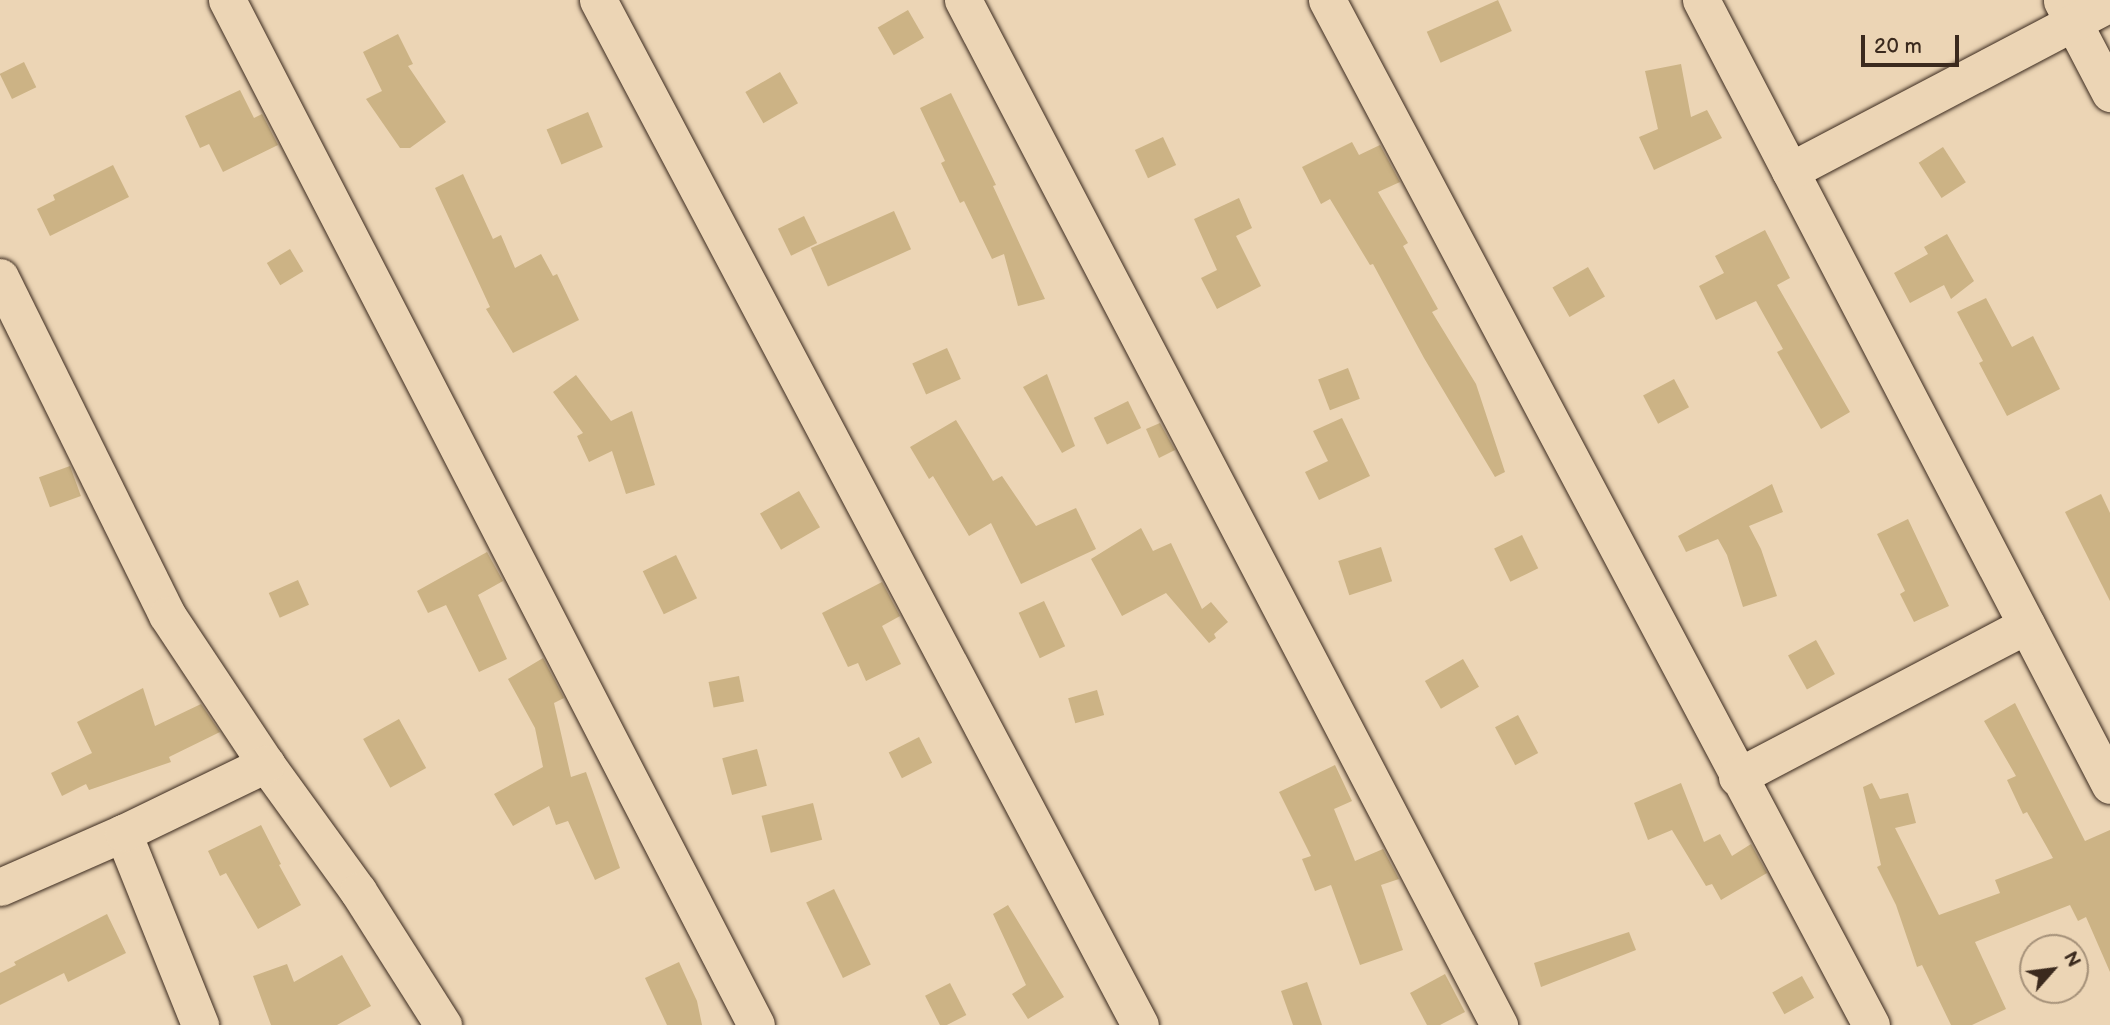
<!DOCTYPE html>
<html>
<head>
<meta charset="utf-8">
<style>
	body { margin:0 }
	#map { position:relative; width:2110px; height:1025px; overflow:hidden; background:#ecd5b5; font-family:"Balsamiq Sans",sans-serif }
	div>[style] { position:absolute }
	[style*='--x'] { left:calc(var(--x)*1px); top:calc(var(--y)*1px); width:calc(var(--w)*1px); rotate:calc(var(--a)*1deg) }
	.building>* { inset:0; background:#ccb385; transform-origin:0 0 }
	.roads { filter:drop-shadow(0 0 2px #3b2a1e) drop-shadow(0 0 2px #3b2a1e) }
	.street>* { height:37px; margin:-18.5px; padding:0 18.5px; transform-origin:18.5px; border-radius:18.5px; background:#ecd5b5 }
	span { translate:-50% -50%; white-space:nowrap; text-align:center; line-height:1.15; -webkit-text-stroke:5px #ecd5b5; paint-order:stroke }
	.north { position:absolute; left:2019px; top:934px; width:70px; height:70px; box-sizing:border-box; background:#ecd5b5; border:2px solid #a59179; border-radius:50%; rotate:62deg; font-size:19px; font-weight:700; line-height:28px; text-align:center; color:#3b2a1e }
	.north::after { content:''; display:block; margin:auto; width:24px; height:32px; background:#3b2a1e; clip-path:polygon(50% 0,100% 100%,50% 72%,0 100%) }
	.scale { position:absolute; left:1861px; top:35px; width:98px; height:32px; box-sizing:border-box; border:4px solid #3b2a1e; border-top:0; padding-left:9px; font-size:21px; line-height:24px; white-space:nowrap; color:#3b2a1e; -webkit-text-stroke:5px #ecd5b5; paint-order:stroke }
</style>
</head>
<body>
<div id="map">
	<div class="building">
		<i style="left:1498px;top:0;width:34px;height:78px;rotate:66deg"></i>
		<i style="left:908px;top:10px;width:32px;height:35px;rotate:60deg"></i>
		<i style="clip-path:polygon(398px 34px,413px 64px,408px 66px,446px 122px,410px 148px,400px 148px,366px 99px,382px 91px,363px 52px)"></i>
		<i style="left:24px;top:62px;width:28px;height:27px;rotate:64deg"></i>
		<i style="clip-path:polygon(1681px 64px,1691px 117px,1707px 110px,1722px 138px,1654px 170px,1639px 137px,1658px 129px,1645px 71px)"></i>
		<i style="left:780px;top:72px;width:36px;height:40px;rotate:60deg"></i>
		<i style="clip-path:polygon(240px 90px,254px 118px,262px 114px,278px 145px,223px 172px,209px 144px,200px 148px,185px 116px)"></i>
		<i style="clip-path:polygon(951px 93px,996px 185px,993px 186px,1045px 299px,1018px 306px,1004px 254px,992px 259px,964px 201px,960px 203px,941px 163px,945px 161px,920px 108px)"></i>
		<i style="left:588px;top:112px;width:38px;height:45px;rotate:67deg"></i>
		<i style="left:1163px;top:137px;width:31px;height:31px;rotate:65deg"></i>
		<i style="clip-path:polygon(1352px 142px,1359px 155px,1380px 145px,1400px 182px,1378px 192px,1408px 243px,1403px 246px,1438px 309px,1432px 312px,1476px 384px,1505px 472px,1495px 477px,1424px 358px,1373px 264px,1370px 265px,1330px 199px,1321px 204px,1302px 167px)"></i>
		<i style="left:1943px;top:147px;width:42px;height:29px;rotate:57deg"></i>
		<i style="clip-path:polygon(113px 165px,129px 197px,50px 236px,37px 209px,55px 200px,53px 195px)"></i>
		<i style="clip-path:polygon(463px 174px,493px 239px,501px 235px,515px 268px,541px 254px,553px 276px,557px 274px,579px 320px,513px 353px,486px 309px,490px 307px,435px 188px)"></i>
		<i style="clip-path:polygon(1239px 198px,1252px 228px,1236px 236px,1261px 286px,1217px 309px,1201px 278px,1217px 270px,1194px 219px)"></i>
		<i style="left:894px;top:211px;width:42px;height:91px;rotate:66deg"></i>
		<i style="left:804px;top:216px;width:30px;height:29px;rotate:64deg"></i>
		<i style="clip-path:polygon(1765px 230px,1790px 278px,1777px 285px,1850px 412px,1821px 429px,1777px 352px,1783px 349px,1756px 301px,1716px 320px,1699px 286px,1724px 273px,1715px 256px)"></i>
		<i style="clip-path:polygon(1947px 234px,1974px 281px,1951px 299px,1944px 285px,1910px 303px,1894px 273px,1928px 254px,1924px 247px)"></i>
		<i style="left:290px;top:249px;width:26px;height:27px;rotate:59deg"></i>
		<i style="left:1588px;top:267px;width:34px;height:41px;rotate:60deg"></i>
		<i style="clip-path:polygon(1986px 298px,2012px 347px,2033px 336px,2060px 389px,2007px 416px,1979px 363px,1983px 361px,1957px 312px)"></i>
		<i style="left:947px;top:348px;width:34px;height:38px;rotate:66deg"></i>
		<i style="left:1348px;top:368px;width:33px;height:32px;rotate:69deg"></i>
		<i style="clip-path:polygon(1047px 374px,1075px 446px,1062px 453px,1023px 387px)"></i>
		<i style="clip-path:polygon(576px 375px,611px 421px,632px 411px,655px 485px,626px 494px,612px 451px,589px 462px,577px 436px,583px 433px,553px 392px)"></i>
		<i style="left:1674px;top:379px;width:32px;height:35px;rotate:62deg"></i>
		<i style="left:1128px;top:401px;width:30px;height:38px;rotate:64deg"></i>
		<i style="clip-path:polygon(1342px 418px,1370px 476px,1319px 500px,1305px 472px,1328px 461px,1313px 431px)"></i>
		<i style="clip-path:polygon(956px 420px,993px 481px,1002px 476px,1036px 526px,1076px 508px,1096px 549px,1021px 584px,991px 523px,969px 536px,933px 476px,929px 479px,910px 447px)"></i>
		<i style="clip-path:polygon(1160px 423px,1175px 450px,1159px 458px,1146px 429px)"></i>
		<i style="left:70px;top:466px;width:32px;height:33px;rotate:70deg"></i>
		<i style="clip-path:polygon(1772px 484px,1783px 512px,1749px 526px,1761px 549px,1777px 596px,1743px 607px,1727px 555px,1718px 539px,1686px 552px,1678px 536px)"></i>
		<i style="left:799px;top:491px;width:42px;height:45px;rotate:60deg"></i>
		<i style="clip-path:polygon(2101px 494px,2110px 513px,2110px 601px,2065px 512px)"></i>
		<i style="clip-path:polygon(1908px 519px,1949px 606px,1914px 622px,1900px 594px,1905px 591px,1877px 534px)"></i>
		<i style="clip-path:polygon(1141px 528px,1153px 551px,1171px 543px,1202px 609px,1211px 602px,1228px 622px,1214px 634px,1216px 638px,1209px 643px,1166px 593px,1122px 616px,1091px 559px)"></i>
		<i style="left:1522px;top:535px;width:37px;height:31px;rotate:64deg"></i>
		<i style="left:1381px;top:547px;width:36px;height:45px;rotate:72deg"></i>
		<i style="clip-path:polygon(487px 552px,503px 581px,478px 595px,507px 659px,479px 672px,446px 605px,428px 613px,417px 591px)"></i>
		<i style="left:676px;top:555px;width:48px;height:37px;rotate:64deg"></i>
		<i style="left:298px;top:580px;width:27px;height:32px;rotate:66deg"></i>
		<i style="clip-path:polygon(882px 582px,900px 616px,882px 626px,901px 664px,866px 681px,858px 663px,848px 667px,822px 613px)"></i>
		<i style="left:1044px;top:601px;width:50px;height:28px;rotate:65deg"></i>
		<i style="left:1816px;top:640px;width:39px;height:32px;rotate:61deg"></i>
		<i style="clip-path:polygon(543px 658px,564px 698px,554px 703px,571px 777px,586px 772px,620px 868px,595px 880px,568px 821px,556px 825px,549px 806px,513px 826px,494px 794px,543px 767px,535px 728px,508px 679px)"></i>
		<i style="left:1463px;top:659px;width:32px;height:44px;rotate:60deg"></i>
		<i style="left:739px;top:676px;width:26px;height:31px;rotate:79deg"></i>
		<i style="clip-path:polygon(143px 688px,155px 726px,201px 704px,220px 732px,169px 757px,171px 762px,89px 790px,86px 784px,62px 796px,51px 773px,92px 753px,77px 722px)"></i>
		<i style="left:1097px;top:690px;width:26px;height:30px;rotate:74deg"></i>
		<i style="clip-path:polygon(2015px 703px,2085px 841px,2110px 830px,2110px 972px,2086px 917px,2078px 921px,2070px 905px,1975px 942px,2006px 1009px,1972px 1025px,1951px 1025px,1922px 965px,1917px 967px,1896px 905px,1877px 867px,1881px 865px,1863px 787px,1872px 783px,1880px 799px,1908px 793px,1916px 823px,1895px 828px,1939px 915px,2000px 893px,1995px 880px,2053px 858px,2027px 812px,2023px 814px,2007px 780px,2016px 776px,1984px 721px)"></i>
		<i style="left:1518px;top:715px;width:43px;height:26px;rotate:62deg"></i>
		<i style="left:399px;top:719px;width:56px;height:41px;rotate:61deg"></i>
		<i style="left:919px;top:737px;width:29px;height:34px;rotate:63deg"></i>
		<i style="left:757px;top:749px;width:38px;height:36px;rotate:75deg"></i>
		<i style="clip-path:polygon(1335px 765px,1352px 801px,1334px 809px,1355px 861px,1383px 849px,1399px 879px,1381px 885px,1403px 950px,1360px 965px,1331px 885px,1315px 891px,1302px 859px,1311px 856px,1279px 792px)"></i>
		<i style="clip-path:polygon(1681px 783px,1704px 842px,1720px 834px,1732px 856px,1751px 844px,1767px 873px,1721px 900px,1712px 884px,1706px 886px,1672px 830px,1648px 840px,1634px 803px)"></i>
		<i style="left:813px;top:803px;width:38px;height:53px;rotate:76deg"></i>
		<i style="clip-path:polygon(261px 825px,281px 864px,279px 865px,301px 905px,258px 929px,226px 873px,220px 876px,208px 851px)"></i>
		<i style="left:834px;top:889px;width:84px;height:31px;rotate:64deg"></i>
		<i style="clip-path:polygon(1008px 905px,1064px 997px,1028px 1019px,1012px 994px,1026px 985px,993px 914px)"></i>
		<i style="clip-path:polygon(107px 914px,126px 953px,68px 982px,64px 973px,0 1005px,0 973px,16px 965px,14px 962px)"></i>
		<i style="clip-path:polygon(1629px 932px,1636px 950px,1541px 987px,1534px 963px)"></i>
		<i style="clip-path:polygon(342px 955px,371px 1006px,337px 1025px,271px 1025px,253px 976px,287px 964px,294px 982px)"></i>
		<i style="clip-path:polygon(679px 962px,697px 1001px,702px 1025px,667px 1025px,645px 978px)"></i>
		<i style="clip-path:polygon(1445px 974px,1465px 1012px,1440px 1025px,1427px 1025px,1410px 993px)"></i>
		<i style="left:1802px;top:976px;width:25px;height:34px;rotate:61deg"></i>
		<i style="clip-path:polygon(1307px 982px,1322px 1025px,1293px 1025px,1281px 991px)"></i>
		<i style="left:950px;top:983px;width:36px;height:28px;rotate:63deg"></i>
	</div>
	<div class="roads">
		<div class="street">
			<i style="--x:227;--y:0;--w:1153;--a:62.7"></i>
			<i style="--x:598;--y:0;--w:1159;--a:62.13"></i>
			<i style="--x:963;--y:0;--w:1157;--a:62.39"></i>
			<i style="--x:1327;--y:0;--w:1160;--a:62.04"></i>
			<i style="--x:1701;--y:0;--w:885;--a:62.48"></i>
			<i style="--x:2062;--y:1;--w:104;--a:62.4"></i>
			<i style="--x:1790;--y:171;--w:361;--a:-27.7"></i>
			<i style="--x:0;--y:277;--w:377;--a:63.7"></i>
			<i style="--x:167;--y:615;--w:179;--a:56.4"></i>
			<i style="--x:266;--y:764;--w:157;--a:54.1"></i>
			<i style="--x:358;--y:891;--w:159;--a:57.6"></i>
			<i style="--x:1737;--y:777;--w:327;--a:-27.7"></i>
			<i style="--x:123;--y:833;--w:207;--a:68.1"></i>
			<i style="--x:0;--y:887;--w:134;--a:-23.7"></i>
			<i style="--x:123;--y:833;--w:159;--a:-25.8"></i>
		</div>
	</div>
	<div class="north">N</div>
	<div class="scale">20 m</div>
</div>
</body>
</html>
